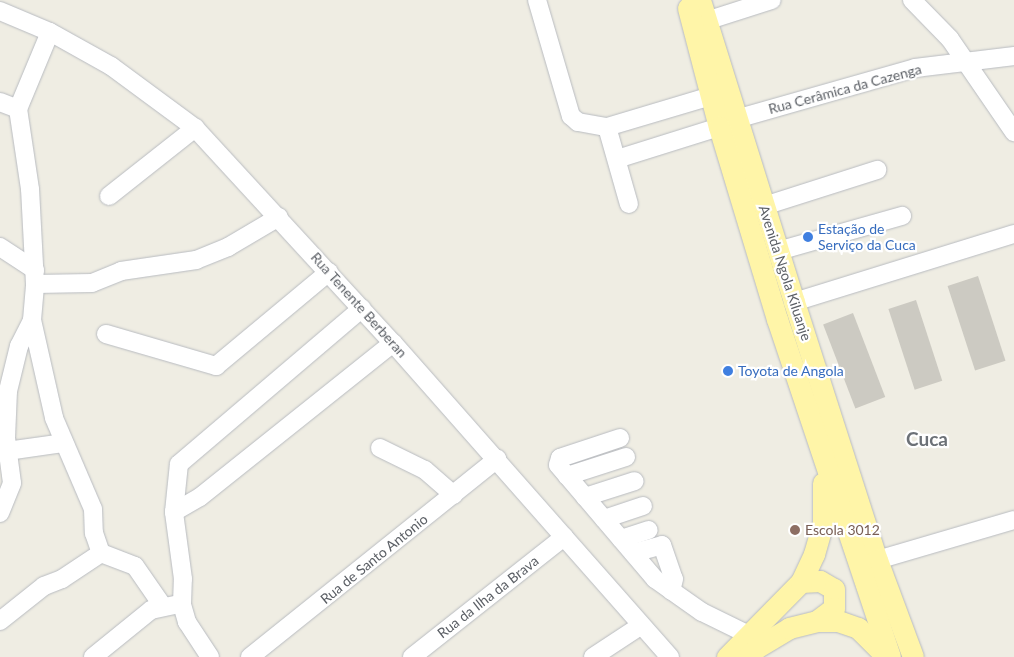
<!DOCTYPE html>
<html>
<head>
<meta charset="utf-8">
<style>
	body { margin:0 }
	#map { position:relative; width:1014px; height:657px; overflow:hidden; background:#efede3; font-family:Lato,sans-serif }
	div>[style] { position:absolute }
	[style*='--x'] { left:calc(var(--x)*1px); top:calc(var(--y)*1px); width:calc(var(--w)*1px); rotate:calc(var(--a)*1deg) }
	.building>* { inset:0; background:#cccac2; transform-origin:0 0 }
	.roads { filter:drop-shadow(0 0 1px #b8bbc0) drop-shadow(0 0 1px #b8bbc0) }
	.minor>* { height:18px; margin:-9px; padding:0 9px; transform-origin:9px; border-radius:9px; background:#fff }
	.major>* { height:21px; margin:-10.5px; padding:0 10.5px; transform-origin:10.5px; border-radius:10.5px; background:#fff5a8 }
	.dots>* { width:14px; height:14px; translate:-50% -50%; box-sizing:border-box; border:2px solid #fff; border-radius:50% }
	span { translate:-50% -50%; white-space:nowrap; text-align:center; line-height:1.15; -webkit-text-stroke:4.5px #fff; paint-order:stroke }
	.street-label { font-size:14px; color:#5b5f65 }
	.shop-label { font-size:14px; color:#366cbe }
	.left { translate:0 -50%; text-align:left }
	.education-label { font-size:14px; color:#785e54 }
	.district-label { font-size:19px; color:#6c7177; font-weight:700 }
</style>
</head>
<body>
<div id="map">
	<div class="building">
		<i style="left:978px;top:276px;width:89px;height:32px;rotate:72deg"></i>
		<i style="left:916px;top:300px;width:85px;height:29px;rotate:72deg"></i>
		<i style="left:853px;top:313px;width:90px;height:32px;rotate:69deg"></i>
	</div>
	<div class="roads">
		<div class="minor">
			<i style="--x:537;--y:0;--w:121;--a:73.7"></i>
			<i style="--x:571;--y:116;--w:9;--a:41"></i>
			<i style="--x:578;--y:122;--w:29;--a:10"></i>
			<i style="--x:607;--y:127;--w:80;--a:74.1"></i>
			<i style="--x:912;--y:0;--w:54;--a:45.7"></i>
			<i style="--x:950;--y:39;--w:113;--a:55.5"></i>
			<i style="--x:0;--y:11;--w:54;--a:22.8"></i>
			<i style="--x:50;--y:32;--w:70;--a:29.1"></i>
			<i style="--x:111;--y:66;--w:104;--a:36.4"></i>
			<i style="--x:195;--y:128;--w:292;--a:47.4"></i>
			<i style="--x:393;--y:343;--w:419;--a:48.6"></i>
			<i style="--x:706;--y:21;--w:69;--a:-17.7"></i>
			<i style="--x:0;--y:102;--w:19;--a:21"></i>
			<i style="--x:736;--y:119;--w:186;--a:-15.9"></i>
			<i style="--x:915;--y:68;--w:100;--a:-6.9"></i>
			<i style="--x:607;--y:127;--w:109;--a:-16.6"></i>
			<i style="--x:617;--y:159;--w:107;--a:-17.4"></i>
			<i style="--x:109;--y:196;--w:110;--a:-38.3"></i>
			<i style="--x:764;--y:206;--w:119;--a:-17.7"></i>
			<i style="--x:0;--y:247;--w:42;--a:33.3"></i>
			<i style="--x:778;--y:251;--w:129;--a:-15.8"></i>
			<i style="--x:35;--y:284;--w:57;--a:-1"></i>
			<i style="--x:92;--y:283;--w:31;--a:-22"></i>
			<i style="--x:121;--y:271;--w:76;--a:-8.3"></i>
			<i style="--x:196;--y:260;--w:35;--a:-22"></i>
			<i style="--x:228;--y:247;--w:59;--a:-30.5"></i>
			<i style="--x:794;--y:302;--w:230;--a:-17.2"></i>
			<i style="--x:32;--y:320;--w:100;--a:77.3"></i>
			<i style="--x:54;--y:418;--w:99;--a:66.8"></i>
			<i style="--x:93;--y:509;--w:24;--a:88"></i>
			<i style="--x:94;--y:533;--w:21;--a:71"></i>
			<i style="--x:106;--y:334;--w:115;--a:16.2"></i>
			<i style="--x:216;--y:366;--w:147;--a:-39.8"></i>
			<i style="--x:620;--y:438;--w:63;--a:161.6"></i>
			<i style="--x:560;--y:458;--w:7;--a:106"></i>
			<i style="--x:558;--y:465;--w:150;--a:49.6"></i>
			<i style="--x:655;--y:579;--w:57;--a:35.1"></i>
			<i style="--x:702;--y:612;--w:50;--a:26.1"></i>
			<i style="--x:380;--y:448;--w:50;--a:26.1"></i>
			<i style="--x:425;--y:470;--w:38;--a:41"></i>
			<i style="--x:7;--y:451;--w:58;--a:-8"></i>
			<i style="--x:567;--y:476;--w:62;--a:-17.9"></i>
			<i style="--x:585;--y:497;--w:52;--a:-17.7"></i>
			<i style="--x:174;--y:512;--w:30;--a:-30"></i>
			<i style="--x:200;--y:497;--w:247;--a:-38.6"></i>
			<i style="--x:0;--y:513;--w:32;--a:-68"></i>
			<i style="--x:12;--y:483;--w:45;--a:-97.6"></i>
			<i style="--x:6;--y:438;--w:47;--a:-87.6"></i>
			<i style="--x:8;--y:391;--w:46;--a:-76.3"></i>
			<i style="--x:19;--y:346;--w:29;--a:-63"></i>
			<i style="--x:32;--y:320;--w:36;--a:-85"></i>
			<i style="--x:35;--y:284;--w:95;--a:-93"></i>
			<i style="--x:30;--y:189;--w:81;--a:-98.5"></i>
			<i style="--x:18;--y:109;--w:83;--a:-67.4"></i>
			<i style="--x:604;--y:519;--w:41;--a:-18.4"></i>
			<i style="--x:621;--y:539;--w:29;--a:-18"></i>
			<i style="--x:633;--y:553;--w:30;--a:-15"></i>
			<i style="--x:662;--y:545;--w:36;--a:71"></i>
			<i style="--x:674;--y:579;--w:12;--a:104"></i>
			<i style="--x:877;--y:560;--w:143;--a:-16.3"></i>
			<i style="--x:0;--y:621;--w:56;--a:-38.5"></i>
			<i style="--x:44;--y:586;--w:19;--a:-21"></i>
			<i style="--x:62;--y:579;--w:47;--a:-33.7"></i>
			<i style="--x:101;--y:553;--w:36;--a:21"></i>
			<i style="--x:135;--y:566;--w:47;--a:55.3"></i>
			<i style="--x:93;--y:657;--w:75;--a:-39"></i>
			<i style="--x:151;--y:610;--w:24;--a:-12"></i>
			<i style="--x:210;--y:657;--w:42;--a:-123.3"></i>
			<i style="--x:187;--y:622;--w:19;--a:-106"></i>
			<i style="--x:182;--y:604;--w:25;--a:-88"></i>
			<i style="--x:183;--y:579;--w:68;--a:-97.7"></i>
			<i style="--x:174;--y:512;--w:48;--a:-84.1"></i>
			<i style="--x:179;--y:464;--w:240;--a:-40.4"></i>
			<i style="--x:250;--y:657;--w:317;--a:-38.7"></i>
			<i style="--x:412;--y:657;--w:194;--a:-38.3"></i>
			<i style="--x:593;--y:657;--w:56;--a:-33.4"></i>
		</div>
		<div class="major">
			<i style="--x:700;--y:0;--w:316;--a:72.7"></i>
			<i style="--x:794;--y:302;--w:271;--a:72.2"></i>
			<i style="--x:877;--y:560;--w:103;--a:69.6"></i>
			<i style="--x:688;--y:8;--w:123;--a:75.4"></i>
			<i style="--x:719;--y:127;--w:201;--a:73.2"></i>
			<i style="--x:777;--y:319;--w:356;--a:71.5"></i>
			<i style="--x:801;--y:582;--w:19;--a:-3"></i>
			<i style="--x:820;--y:581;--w:16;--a:30"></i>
			<i style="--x:834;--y:589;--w:19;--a:90"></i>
			<i style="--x:834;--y:608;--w:21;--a:143"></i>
			<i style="--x:727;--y:657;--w:105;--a:-45.4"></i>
			<i style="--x:801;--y:582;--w:31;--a:-65"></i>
			<i style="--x:814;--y:554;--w:33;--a:-74"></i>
			<i style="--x:823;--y:522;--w:39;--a:-90"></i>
			<i style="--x:748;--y:657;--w:12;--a:-48"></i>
			<i style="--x:756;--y:648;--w:39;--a:-31"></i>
			<i style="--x:789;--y:628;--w:29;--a:-14"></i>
			<i style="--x:817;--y:621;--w:21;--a:0"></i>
			<i style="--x:838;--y:621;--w:21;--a:19"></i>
			<i style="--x:858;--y:628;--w:38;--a:45"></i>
		</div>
	</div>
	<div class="dots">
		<i style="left:808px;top:237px;background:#3f7fe0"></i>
		<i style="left:728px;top:371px;background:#3f7fe0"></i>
		<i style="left:795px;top:530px;background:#8d6e63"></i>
	</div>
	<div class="street-label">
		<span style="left:845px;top:89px;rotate:-15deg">Rua Cerâmica da Cazenga</span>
		<span style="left:785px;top:273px;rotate:72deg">Avenida Ngola Kiluanje</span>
		<span style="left:359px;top:305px;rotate:48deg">Rua Tenente Berberan</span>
		<span style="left:374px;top:559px;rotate:-39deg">Rua de Santo Antonio</span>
		<span style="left:488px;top:597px;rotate:-38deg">Rua da Ilha da Brava</span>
	</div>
	<div class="shop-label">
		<span class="left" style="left:818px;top:237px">Estação de<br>Serviço da Cuca</span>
		<span class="left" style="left:738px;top:371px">Toyota de Angola</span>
	</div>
	<div class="education-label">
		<span class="left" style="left:805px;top:530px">Escola 3012</span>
	</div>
	<div class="district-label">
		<span style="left:927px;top:439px">Cuca</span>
	</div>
</div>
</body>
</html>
